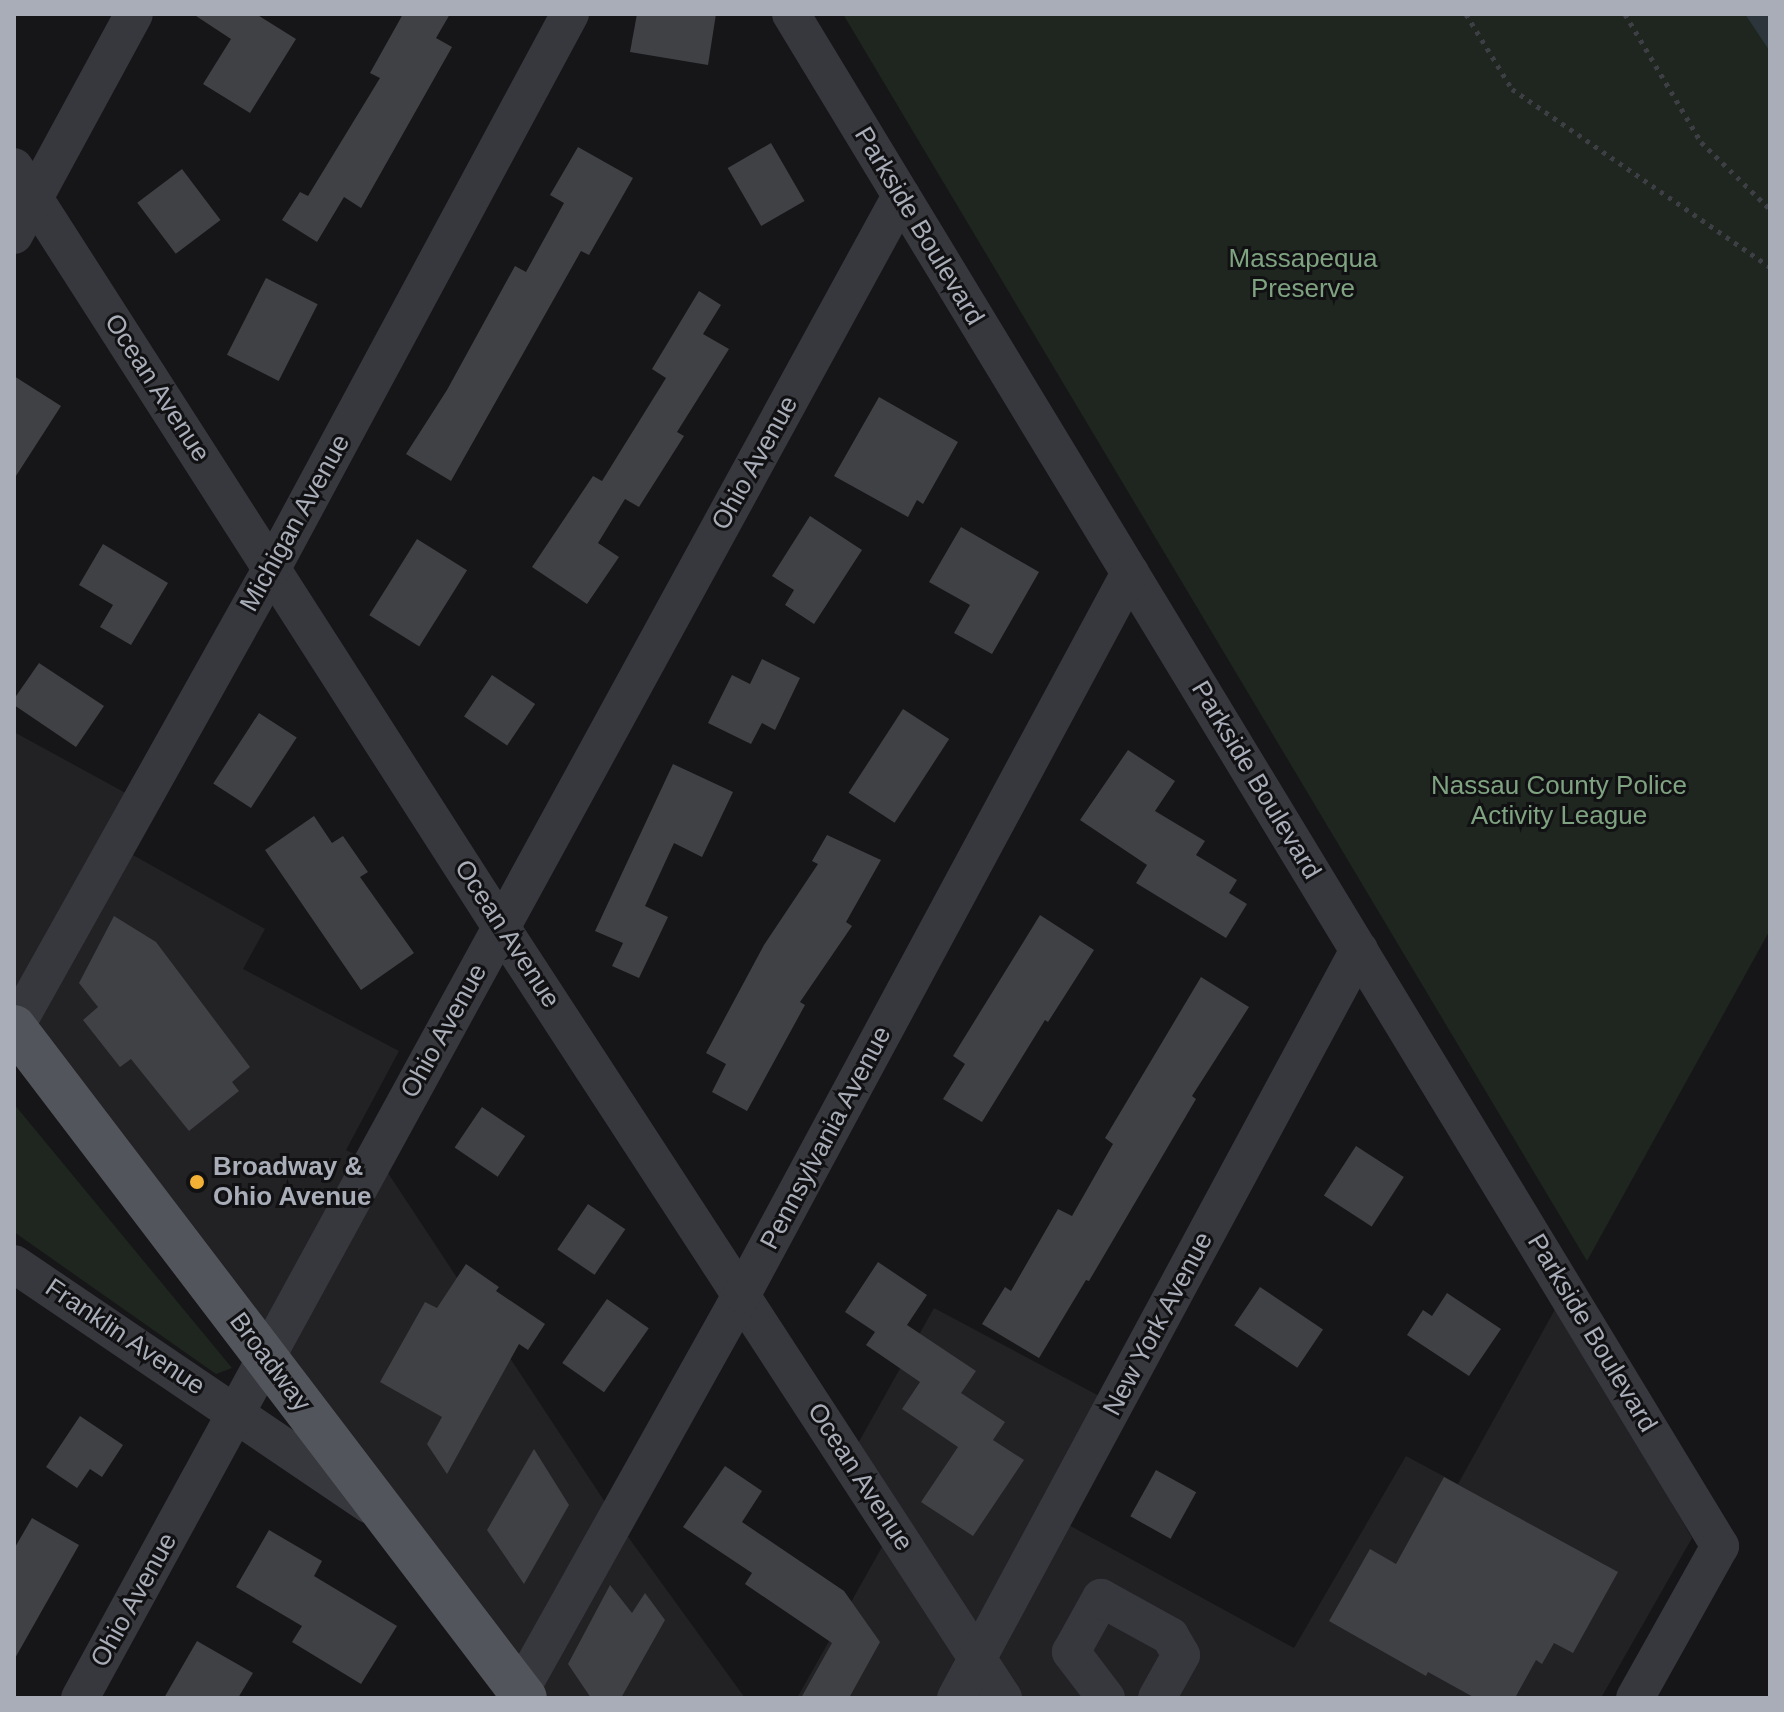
<!DOCTYPE html>
<html>
<head>
<meta charset="utf-8">
<style>
	body { margin:0 }
	#map { position:relative; width:1784px; height:1712px; overflow:hidden; background:#161618; font-family:Arial,sans-serif }
	div>[style] { position:absolute }
	[style*='--x'] { left:calc(var(--x)*1px); top:calc(var(--y)*1px); width:calc(var(--w)*1px); rotate:calc(var(--a)*1deg) }
	.built>* { inset:0; background:#222225 }
	.green>* { inset:0; background:#1e261f }
	.water>* { inset:0; background:#2c353c }
	.building>* { inset:0; background:#404145; transform-origin:0 0 }
	.path>* { height:5px; margin-top:-2.5px; transform-origin:0; background:repeating-linear-gradient(90deg,#3d3f44 0 4px,transparent 0 10px) }
	.minor>* { height:38px; margin:-19px; padding:0 19px; transform-origin:19px; border-radius:19px; background:#37383d }
	.major>* { height:44px; margin:-22px; padding:0 22px; transform-origin:22px; border-radius:22px; background:#53555c }
	.dots>* { width:22px; height:22px; translate:-50% -50%; box-sizing:border-box; border:4px solid #111113; border-radius:50% }
	span { translate:-50% -50%; white-space:nowrap; text-align:center; line-height:1.15; -webkit-text-stroke:6px #111113; paint-order:stroke }
	.street-label { font-size:26px; color:#a8adb8 }
	.park-label { font-size:26px; color:#7fa381 }
	.poi-label { font-size:26px; color:#a8adb8; font-weight:700 }
	.left { translate:0 -50%; text-align:left }
	.frame { position:absolute; inset:0; border:16px solid #a8adb8; pointer-events:none }
</style>
</head>
<body>
<div id="map">
	<div class="built">
		<i style="clip-path:polygon(14px 732px,133px 797px,108px 841px,265px 929px,243px 969px,399px 1051px,346px 1150px,386px 1170px,626px 1534px,745px 1698px,537px 1698px,14px 1005px)"></i>
		<i style="clip-path:polygon(1558px 1304px,1692px 1538px,1601px 1698px,797px 1698px,882px 1547px,842px 1472px,934px 1308px,1103px 1398px,1043px 1511px,1294px 1648px,1406px 1456px,1458px 1484px)"></i>
	</div>
	<div class="green">
		<i style="clip-path:polygon(843px 14px,1770px 14px,1770px 930px,1587px 1261px)"></i>
		<i style="clip-path:polygon(14px 1104px,232px 1368px,216px 1374px,14px 1232px)"></i>
	</div>
	<div class="water">
		<i style="clip-path:polygon(1745px 14px,1770px 14px,1770px 52px,1769px 50px)"></i>
	</div>
	<div class="building">
		<i style="clip-path:polygon(193px 14px,256px 14px,296px 39px,250px 113px,203px 84px,231px 39px)"></i>
		<i style="clip-path:polygon(403px 14px,450px 14px,436px 38px,452px 47px,361px 208px,344px 197px,317px 242px,282px 220px,300px 192px,308px 196px,380px 78px,370px 73px)"></i>
		<i style="clip-path:polygon(637px 14px,716px 14px,708px 65px,630px 52px)"></i>
		<i style="left:771px;top:143px;width:67px;height:50px;rotate:60deg"></i>
		<i style="clip-path:polygon(578px 147px,633px 178px,589px 255px,581px 251px,451px 481px,406px 454px,447px 390px,515px 266px,526px 272px,564px 203px,550px 195px)"></i>
		<i style="left:182px;top:169px;width:64px;height:56px;rotate:53deg"></i>
		<i style="left:266px;top:278px;width:58px;height:86px;rotate:27deg"></i>
		<i style="clip-path:polygon(699px 291px,721px 305px,703px 334px,729px 349px,677px 432px,684px 436px,639px 507px,625px 499px,598px 543px,619px 557px,587px 604px,532px 567px,593px 476px,602px 481px,666px 378px,652px 369px)"></i>
		<i style="clip-path:polygon(14px 376px,61px 406px,14px 479px)"></i>
		<i style="clip-path:polygon(879px 397px,958px 442px,923px 504px,917px 500px,908px 517px,834px 476px)"></i>
		<i style="clip-path:polygon(810px 516px,862px 550px,814px 624px,785px 605px,794px 590px,772px 576px)"></i>
		<i style="clip-path:polygon(961px 527px,1039px 572px,992px 654px,954px 633px,970px 605px,929px 582px)"></i>
		<i style="left:417px;top:539px;width:59px;height:90px;rotate:32deg"></i>
		<i style="clip-path:polygon(103px 544px,168px 583px,131px 645px,100px 627px,113px 605px,79px 585px)"></i>
		<i style="clip-path:polygon(762px 659px,800px 678px,775px 730px,762px 723px,751px 744px,708px 723px,732px 675px,750px 684px)"></i>
		<i style="clip-path:polygon(39px 663px,104px 706px,76px 747px,14px 705px,14px 699px)"></i>
		<i style="left:492px;top:675px;width:52px;height:50px;rotate:34deg"></i>
		<i style="left:903px;top:709px;width:55px;height:100px;rotate:33deg"></i>
		<i style="left:259px;top:713px;width:45px;height:84px;rotate:33deg"></i>
		<i style="clip-path:polygon(1128px 750px,1175px 781px,1155px 811px,1205px 841px,1196px 855px,1237px 880px,1229px 893px,1247px 904px,1226px 938px,1136px 883px,1147px 865px,1080px 820px)"></i>
		<i style="clip-path:polygon(673px 764px,733px 792px,702px 857px,674px 843px,645px 906px,668px 917px,639px 978px,612px 966px,623px 943px,595px 931px)"></i>
		<i style="clip-path:polygon(314px 816px,332px 843px,343px 836px,368px 872px,360px 877px,414px 953px,361px 990px,265px 850px)"></i>
		<i style="clip-path:polygon(827px 835px,881px 860px,846px 922px,852px 926px,800px 1002px,805px 1005px,747px 1111px,712px 1092px,726px 1064px,706px 1053px,764px 945px,818px 864px,812px 861px)"></i>
		<i style="clip-path:polygon(1040px 915px,1094px 950px,1048px 1022px,1045px 1020px,982px 1122px,943px 1099px,965px 1064px,953px 1056px)"></i>
		<i style="clip-path:polygon(114px 916px,156px 942px,250px 1067px,232px 1082px,239px 1091px,189px 1131px,131px 1059px,120px 1067px,83px 1020px,98px 1007px,79px 983px)"></i>
		<i style="clip-path:polygon(1201px 977px,1249px 1007px,1192px 1096px,1196px 1099px,1089px 1281px,1086px 1280px,1039px 1358px,982px 1324px,1005px 1287px,1011px 1291px,1058px 1209px,1072px 1216px,1113px 1144px,1105px 1138px)"></i>
		<i style="left:482px;top:1107px;width:52px;height:49px;rotate:34deg"></i>
		<i style="left:1356px;top:1146px;width:57px;height:59px;rotate:33deg"></i>
		<i style="left:588px;top:1204px;width:45px;height:55px;rotate:34deg"></i>
		<i style="clip-path:polygon(878px 1262px,927px 1295px,907px 1325px,976px 1371px,961px 1393px,1005px 1422px,993px 1440px,1024px 1460px,973px 1536px,921px 1502px,958px 1447px,902px 1409px,920px 1382px,866px 1345px,875px 1332px,845px 1312px)"></i>
		<i style="clip-path:polygon(466px 1264px,499px 1287px,496px 1291px,545px 1324px,528px 1350px,519px 1344px,447px 1474px,427px 1444px,442px 1417px,380px 1382px,425px 1302px,437px 1308px)"></i>
		<i style="left:1260px;top:1287px;width:76px;height:46px;rotate:34deg"></i>
		<i style="clip-path:polygon(1447px 1293px,1501px 1329px,1469px 1376px,1407px 1335px,1423px 1310px,1432px 1316px)"></i>
		<i style="left:607px;top:1299px;width:51px;height:78px;rotate:35deg"></i>
		<i style="clip-path:polygon(80px 1416px,123px 1445px,102px 1477px,90px 1469px,77px 1488px,46px 1467px)"></i>
		<i style="clip-path:polygon(534px 1449px,569px 1505px,524px 1584px,487px 1530px)"></i>
		<i style="clip-path:polygon(725px 1466px,762px 1491px,742px 1522px,844px 1591px,880px 1642px,849px 1698px,801px 1698px,832px 1643px,745px 1584px,752px 1573px,683px 1527px)"></i>
		<i style="left:1156px;top:1470px;width:46px;height:53px;rotate:29deg"></i>
		<i style="clip-path:polygon(1444px 1477px,1618px 1572px,1573px 1653px,1554px 1643px,1542px 1664px,1536px 1660px,1515px 1698px,1475px 1698px,1428px 1672px,1426px 1676px,1329px 1621px,1370px 1549px,1396px 1564px)"></i>
		<i style="clip-path:polygon(32px 1518px,79px 1545px,14px 1660px,14px 1549px)"></i>
		<i style="clip-path:polygon(269px 1530px,322px 1561px,314px 1576px,397px 1626px,361px 1684px,292px 1642px,302px 1626px,236px 1587px)"></i>
		<i style="clip-path:polygon(610px 1585px,632px 1613px,645px 1593px,665px 1620px,621px 1698px,591px 1698px,568px 1664px)"></i>
		<i style="clip-path:polygon(197px 1641px,253px 1673px,238px 1698px,164px 1698px)"></i>
	</div>
	<div class="path">
		<i style="--x:1466;--y:14;--w:88;--a:58.5"></i>
		<i style="--x:1512;--y:89;--w:313;--a:34.6"></i>
		<i style="--x:1625;--y:14;--w:149;--a:59.3"></i>
		<i style="--x:1701;--y:142;--w:96;--a:44.2"></i>
	</div>
	<div class="minor">
		<i style="--x:791;--y:14;--w:1792;--a:58.77"></i>
		<i style="--x:1720;--y:1546;--w:174;--a:119.2"></i>
		<i style="--x:14;--y:167;--w:903;--a:57.35"></i>
		<i style="--x:501;--y:927;--w:920;--a:56.93"></i>
		<i style="--x:14;--y:235;--w:251;--a:-61.5"></i>
		<i style="--x:14;--y:1029;--w:531;--a:-60.78"></i>
		<i style="--x:273;--y:566;--w:627;--a:-61.72"></i>
		<i style="--x:14;--y:1264;--w:429;--a:34.1"></i>
		<i style="--x:80;--y:1698;--w:1712;--a:-61.34"></i>
		<i style="--x:516;--y:1698;--w:463;--a:-60.8"></i>
		<i style="--x:742;--y:1294;--w:819;--a:-61.71"></i>
		<i style="--x:956;--y:1698;--w:850;--a:-61.69"></i>
		<i style="--x:1106;--y:1698;--w:58;--a:-127.3"></i>
		<i style="--x:1071;--y:1652;--w:62;--a:-60.9"></i>
		<i style="--x:1101;--y:1598;--w:79;--a:28.8"></i>
		<i style="--x:1170;--y:1636;--w:22;--a:60"></i>
		<i style="--x:1181;--y:1655;--w:49;--a:119.2"></i>
	</div>
	<div class="major">
		<i style="--x:14;--y:1027;--w:843;--a:52.71"></i>
	</div>
	<div class="dots">
		<i style="left:197px;top:1182px;background:#f2b134"></i>
	</div>
	<div class="street-label">
		<span style="left:919px;top:226px;rotate:59deg">Parkside Boulevard</span>
		<span style="left:157px;top:388px;rotate:57deg">Ocean Avenue</span>
		<span style="left:755px;top:463px;rotate:-61deg">Ohio Avenue</span>
		<span style="left:295px;top:523px;rotate:-61deg">Michigan Avenue</span>
		<span style="left:1256px;top:780px;rotate:59deg">Parkside Boulevard</span>
		<span style="left:507px;top:934px;rotate:57deg">Ocean Avenue</span>
		<span style="left:444px;top:1031px;rotate:-61deg">Ohio Avenue</span>
		<span style="left:826px;top:1138px;rotate:-62deg">Pennsylvania Avenue</span>
		<span style="left:1158px;top:1324px;rotate:-62deg">New York Avenue</span>
		<span style="left:1592px;top:1333px;rotate:59deg">Parkside Boulevard</span>
		<span style="left:125px;top:1337px;rotate:34deg">Franklin Avenue</span>
		<span style="left:270px;top:1362px;rotate:53deg">Broadway</span>
		<span style="left:860px;top:1477px;rotate:57deg">Ocean Avenue</span>
		<span style="left:134px;top:1600px;rotate:-61deg">Ohio Avenue</span>
	</div>
	<div class="park-label">
		<span style="left:1303px;top:274px">Massapequa<br>Preserve</span>
		<span style="left:1559px;top:801px">Nassau County Police<br>Activity League</span>
	</div>
	<div class="poi-label">
		<span class="left" style="left:213px;top:1182px">Broadway &amp;<br>Ohio Avenue</span>
	</div>
	<div class="frame"></div>
</div>
</body>
</html>
